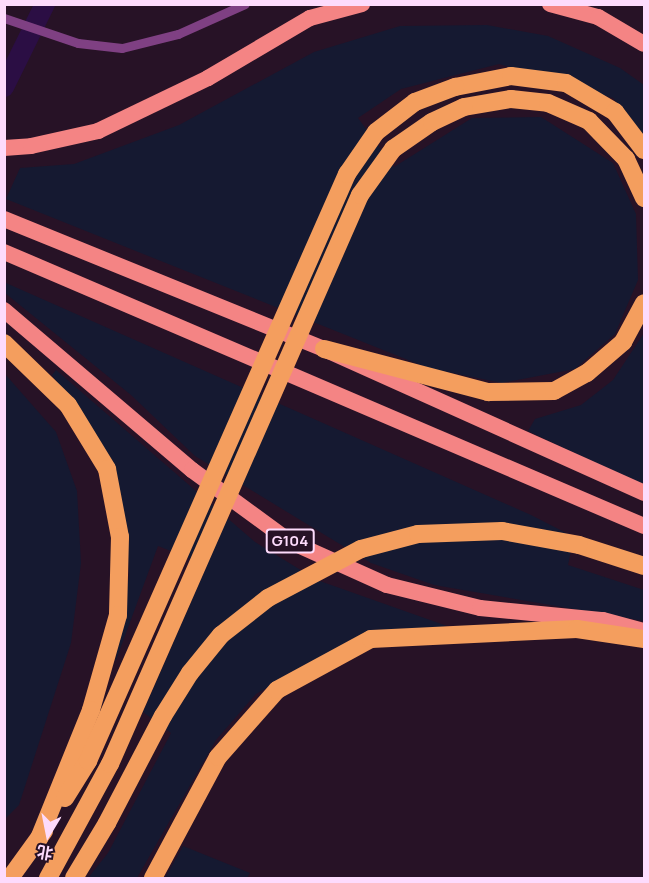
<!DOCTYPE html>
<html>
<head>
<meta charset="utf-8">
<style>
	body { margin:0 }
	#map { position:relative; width:649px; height:883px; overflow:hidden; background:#271226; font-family:Manrope,"Noto Sans SC",sans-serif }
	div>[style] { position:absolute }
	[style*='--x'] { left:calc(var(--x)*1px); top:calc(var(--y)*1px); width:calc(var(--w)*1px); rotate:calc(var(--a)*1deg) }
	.green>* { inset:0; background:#151931 }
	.canal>* { height:20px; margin:-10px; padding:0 10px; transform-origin:10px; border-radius:10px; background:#2b0e44 }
	.service>* { height:9px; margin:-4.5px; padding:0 4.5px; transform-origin:4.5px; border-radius:4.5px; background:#7f4083 }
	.trunk>* { height:16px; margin:-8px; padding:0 8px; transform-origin:8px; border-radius:8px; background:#f48484 }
	.motorway>* { height:18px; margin:-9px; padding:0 9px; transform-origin:9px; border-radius:9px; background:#f49e5e }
	.motorway-bridge>* { height:18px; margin:-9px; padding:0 9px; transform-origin:9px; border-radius:9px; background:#f49e5e }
	span { translate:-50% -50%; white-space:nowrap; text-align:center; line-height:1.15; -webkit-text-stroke:6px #271226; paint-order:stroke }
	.shield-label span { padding:2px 4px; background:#271226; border:2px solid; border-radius:4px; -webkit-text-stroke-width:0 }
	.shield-label { font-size:15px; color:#fddbfc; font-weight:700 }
	.frame { position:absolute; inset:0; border:6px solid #fddbfc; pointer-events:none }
	.north { position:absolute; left:18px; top:805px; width:60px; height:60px; -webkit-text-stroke:4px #271226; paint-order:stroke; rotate:190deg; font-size:16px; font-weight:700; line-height:24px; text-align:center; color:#fddbfc }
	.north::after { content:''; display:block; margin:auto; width:21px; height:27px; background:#fddbfc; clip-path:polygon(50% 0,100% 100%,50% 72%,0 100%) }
</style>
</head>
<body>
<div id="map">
	<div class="green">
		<i style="clip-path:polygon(487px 25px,548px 36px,620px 68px,644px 85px,644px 135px,613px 98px,499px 64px,401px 89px,358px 118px,394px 167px,472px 118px,541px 117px,613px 163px,636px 214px,638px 280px,615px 334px,575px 369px,502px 383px,428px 368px,6px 199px,20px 168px,74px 164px,179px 125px,314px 52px,400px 26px)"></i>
		<i style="clip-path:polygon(6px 283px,531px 515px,574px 537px,568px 565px,644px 590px,644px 621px,434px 585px,371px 563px,195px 456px,131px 395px,5px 293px)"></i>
		<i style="clip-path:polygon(644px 333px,644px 486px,528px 431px,535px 419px,581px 405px,613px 380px)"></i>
		<i style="clip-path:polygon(56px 370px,255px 542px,317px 580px,447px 626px,319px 658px,256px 694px,216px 740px,137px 878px,88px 878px,108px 853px,171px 733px,143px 712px,207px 565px,158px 546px,115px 663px,129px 576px,127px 532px,86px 422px,52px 375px)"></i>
		<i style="clip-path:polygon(5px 374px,56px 432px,77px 491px,81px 563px,71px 643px,19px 805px,5px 819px)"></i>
		<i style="clip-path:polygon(183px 846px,250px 873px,247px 878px,165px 878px)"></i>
	</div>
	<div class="canal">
		<i style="--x:4;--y:87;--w:93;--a:-63.7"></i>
	</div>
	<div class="service">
		<i style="--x:4;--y:18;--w:78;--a:18.7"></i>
		<i style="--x:78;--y:43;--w:44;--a:6.5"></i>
		<i style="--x:122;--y:48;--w:58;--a:-14"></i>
		<i style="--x:178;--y:34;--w:73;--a:-24.1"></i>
	</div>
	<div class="trunk">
		<i style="--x:550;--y:4;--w:50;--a:15.2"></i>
		<i style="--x:598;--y:17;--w:53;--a:30.4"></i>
		<i style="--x:4;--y:148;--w:27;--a:-4"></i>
		<i style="--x:31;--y:146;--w:69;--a:-12.6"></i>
		<i style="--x:98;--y:131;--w:122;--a:-25.7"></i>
		<i style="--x:208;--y:78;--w:118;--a:-30.5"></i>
		<i style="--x:310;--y:18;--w:54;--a:-15.1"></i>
		<i style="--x:4;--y:219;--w:345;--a:22.1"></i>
		<i style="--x:324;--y:349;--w:351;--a:24.2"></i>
		<i style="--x:4;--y:252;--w:696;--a:23.18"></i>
		<i style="--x:4;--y:310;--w:247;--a:40.4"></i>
		<i style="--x:192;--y:470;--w:120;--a:36.2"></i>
		<i style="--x:289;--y:541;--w:107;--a:24.2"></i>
		<i style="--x:387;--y:585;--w:96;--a:13.9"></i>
		<i style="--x:480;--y:608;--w:124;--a:5.6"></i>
		<i style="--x:603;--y:620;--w:42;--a:15"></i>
	</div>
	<div class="motorway">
		<i style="--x:455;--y:87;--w:57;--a:-11.1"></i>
		<i style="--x:511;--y:76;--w:55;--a:7.3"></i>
		<i style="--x:566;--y:83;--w:57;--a:30.6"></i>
		<i style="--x:615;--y:112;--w:48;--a:52.7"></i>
		<i style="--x:464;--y:107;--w:48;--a:-9.7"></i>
		<i style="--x:511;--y:99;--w:37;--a:6"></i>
		<i style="--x:548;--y:103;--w:45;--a:23.7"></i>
		<i style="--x:589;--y:121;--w:53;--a:45.8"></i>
		<i style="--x:626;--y:159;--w:43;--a:65.2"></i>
		<i style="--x:4;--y:343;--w:89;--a:44.1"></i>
		<i style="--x:68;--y:405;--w:75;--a:58.6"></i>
		<i style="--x:107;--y:469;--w:69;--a:79.2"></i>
		<i style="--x:120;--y:537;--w:78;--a:91.5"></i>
		<i style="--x:118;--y:615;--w:99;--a:105.9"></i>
		<i style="--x:91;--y:710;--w:141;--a:112"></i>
		<i style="--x:324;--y:349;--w:170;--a:14.7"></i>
		<i style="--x:488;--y:392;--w:66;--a:-0.9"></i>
		<i style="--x:554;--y:391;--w:38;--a:-29"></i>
		<i style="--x:587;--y:373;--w:48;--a:-40.7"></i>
		<i style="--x:623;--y:342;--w:44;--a:-61.7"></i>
		<i style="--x:579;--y:545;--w:68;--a:17.9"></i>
		<i style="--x:65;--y:798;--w:44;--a:-58.1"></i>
		<i style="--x:10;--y:878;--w:58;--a:-54.1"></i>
		<i style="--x:48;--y:878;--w:130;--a:-61.5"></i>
		<i style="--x:74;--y:878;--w:64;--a:-59"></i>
		<i style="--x:107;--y:823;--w:121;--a:-62.4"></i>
		<i style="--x:153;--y:878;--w:137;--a:-61.8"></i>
		<i style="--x:218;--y:757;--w:89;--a:-48.6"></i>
		<i style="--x:277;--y:690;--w:107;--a:-28.5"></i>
		<i style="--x:371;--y:639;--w:206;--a:-2.8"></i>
		<i style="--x:577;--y:629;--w:68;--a:8.5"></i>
	</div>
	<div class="motorway-bridge">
		<i style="--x:163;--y:716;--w:51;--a:-57.9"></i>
		<i style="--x:190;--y:673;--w:49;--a:-50.8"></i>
		<i style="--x:221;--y:635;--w:60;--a:-38.2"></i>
		<i style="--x:268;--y:598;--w:105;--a:-27.8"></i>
		<i style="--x:361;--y:549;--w:59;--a:-14.7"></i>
		<i style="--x:418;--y:534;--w:84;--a:-2"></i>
		<i style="--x:502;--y:531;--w:78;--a:10.3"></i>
		<i style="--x:88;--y:761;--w:642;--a:-66.19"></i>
		<i style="--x:347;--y:174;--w:51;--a:-55.4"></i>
		<i style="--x:376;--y:132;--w:49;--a:-37.6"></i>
		<i style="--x:415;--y:102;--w:43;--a:-20.6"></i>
		<i style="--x:110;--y:764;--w:621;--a:-66.28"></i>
		<i style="--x:360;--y:195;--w:57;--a:-54.3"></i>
		<i style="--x:393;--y:149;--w:47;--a:-34.7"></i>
		<i style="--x:432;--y:122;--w:35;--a:-25"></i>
	</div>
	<div class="shield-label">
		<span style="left:290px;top:541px">G104</span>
	</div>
	<div class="frame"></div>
	<div class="north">北</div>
</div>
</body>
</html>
